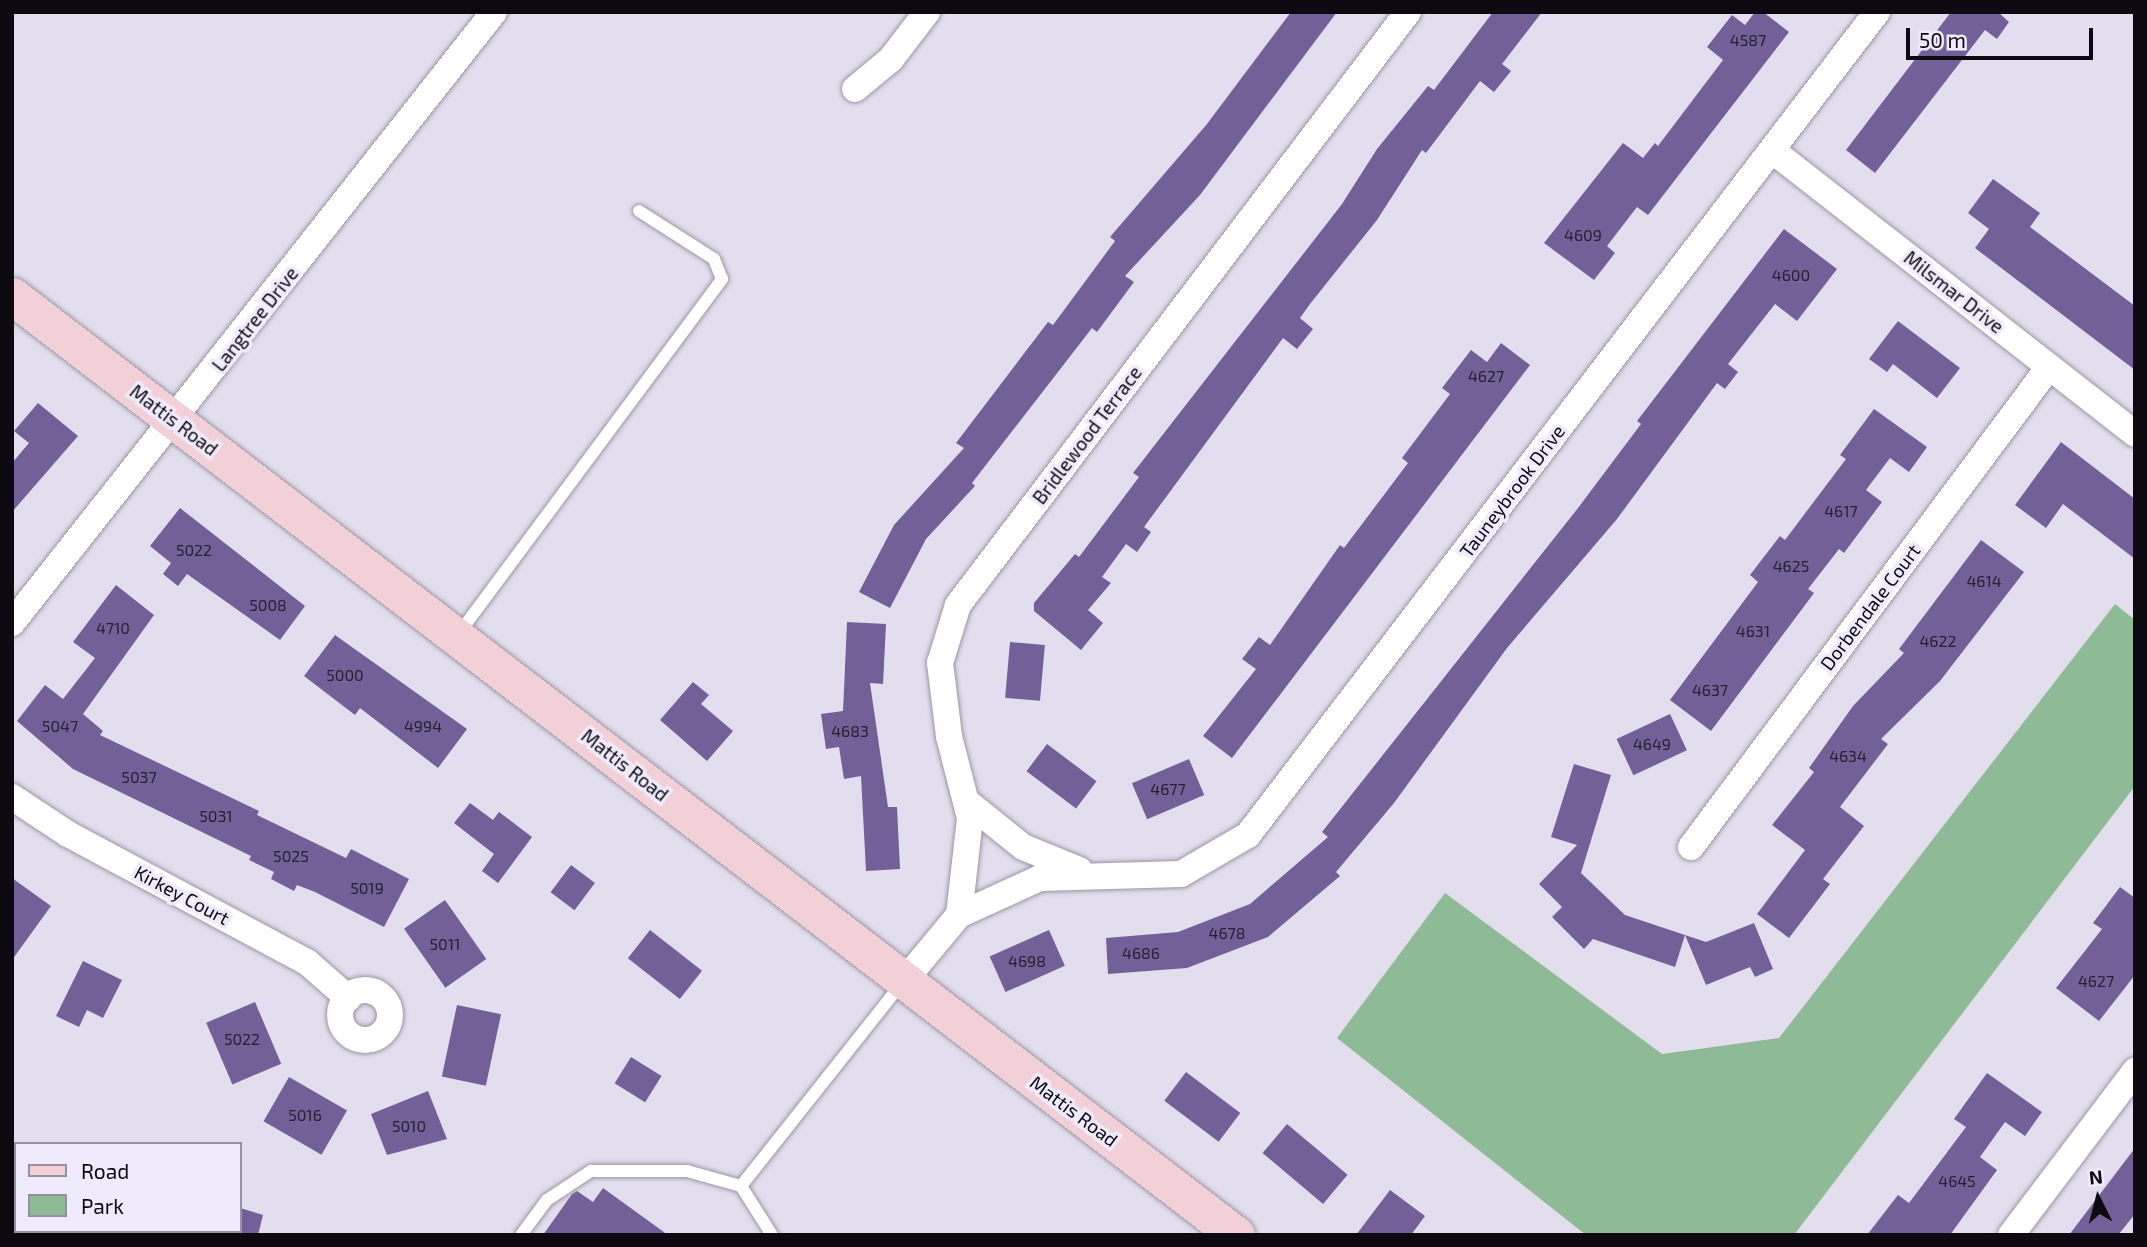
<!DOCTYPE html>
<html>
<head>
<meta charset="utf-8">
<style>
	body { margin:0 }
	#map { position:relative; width:2147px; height:1247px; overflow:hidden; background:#e3deee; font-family:"Exo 2",sans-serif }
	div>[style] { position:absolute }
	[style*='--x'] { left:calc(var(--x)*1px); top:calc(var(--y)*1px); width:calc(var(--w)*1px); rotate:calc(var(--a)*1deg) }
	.green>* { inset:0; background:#8ebb96 }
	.building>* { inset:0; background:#746098; transform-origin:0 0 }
	.roads { filter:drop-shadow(0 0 2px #9b96a5) drop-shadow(0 0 2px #9b96a5) }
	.lane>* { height:12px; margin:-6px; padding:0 6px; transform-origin:6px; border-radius:6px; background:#fff }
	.street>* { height:26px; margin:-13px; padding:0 13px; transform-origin:13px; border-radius:13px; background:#fff }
	.street>.ring { margin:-13px; padding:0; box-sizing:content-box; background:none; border:26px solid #fff; border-radius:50% }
	.secondary>* { height:37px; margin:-18.5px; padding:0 18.5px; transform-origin:18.5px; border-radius:18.5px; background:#f2d0d8 }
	span { translate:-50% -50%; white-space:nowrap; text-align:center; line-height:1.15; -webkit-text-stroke:7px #f0ebfc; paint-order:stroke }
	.number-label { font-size:16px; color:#262032 }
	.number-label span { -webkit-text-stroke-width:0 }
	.street-label { font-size:19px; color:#0c0a10 }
	.frame { position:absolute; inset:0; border:14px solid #0c0a10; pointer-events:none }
	.legend { position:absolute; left:14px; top:1142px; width:228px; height:91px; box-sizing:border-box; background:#f0ebfc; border:2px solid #95919e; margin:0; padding:9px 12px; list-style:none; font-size:21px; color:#0c0a10 }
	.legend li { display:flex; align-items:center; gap:14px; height:35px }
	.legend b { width:35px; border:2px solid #95919e }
	.north { position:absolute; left:2063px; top:1163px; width:70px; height:70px; -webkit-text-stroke:5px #f0ebfc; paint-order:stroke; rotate:354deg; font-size:19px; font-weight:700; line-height:28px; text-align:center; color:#0c0a10 }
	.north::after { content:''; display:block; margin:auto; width:24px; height:32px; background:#0c0a10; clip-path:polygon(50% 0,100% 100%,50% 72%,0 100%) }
	.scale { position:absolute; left:1906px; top:28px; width:187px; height:32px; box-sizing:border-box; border:4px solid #0c0a10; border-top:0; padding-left:9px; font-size:21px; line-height:24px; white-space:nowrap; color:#0c0a10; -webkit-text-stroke:5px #f0ebfc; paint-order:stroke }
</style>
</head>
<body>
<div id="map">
	<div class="green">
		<i style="clip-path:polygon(2115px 604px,2135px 620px,2135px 786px,1794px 1235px,1586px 1235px,1337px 1038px,1445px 893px,1662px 1054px,1779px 1038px)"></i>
	</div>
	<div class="building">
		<i style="clip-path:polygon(1291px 12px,1337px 12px,1200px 195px,1125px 276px,1134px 282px,1097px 332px,1092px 328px,972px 483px,975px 486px,926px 539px,890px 608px,859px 592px,894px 525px,964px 448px,956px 443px,1048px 322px,1053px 325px,1115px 241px,1110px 237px,1207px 124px)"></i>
		<i style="clip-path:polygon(1493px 12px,1542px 12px,1502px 64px,1511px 71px,1494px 92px,1480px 81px,1426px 153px,1422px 150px,1377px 220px,1310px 304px,1300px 318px,1313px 329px,1297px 349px,1283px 338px,1144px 527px,1151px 532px,1137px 552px,1126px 544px,1102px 577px,1111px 583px,1088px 610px,1103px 623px,1081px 650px,1034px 611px,1034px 603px,1075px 554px,1079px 557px,1139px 477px,1133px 473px,1342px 204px,1377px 149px,1428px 86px,1434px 90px)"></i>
		<i style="clip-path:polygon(1755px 12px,1763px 12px,1789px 32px,1648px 215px,1637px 207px,1607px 246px,1615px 253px,1594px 280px,1544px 243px,1623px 143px,1643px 158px,1655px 143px,1658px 146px,1723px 60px,1707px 47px,1732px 15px,1745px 25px)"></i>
		<i style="clip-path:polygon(1951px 12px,1998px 12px,2009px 22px,1997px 39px,1985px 30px,1875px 173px,1846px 150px)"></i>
		<i style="clip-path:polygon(1993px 179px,2040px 213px,2030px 227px,2135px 306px,2135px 370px,1975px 248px,1989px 229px,1968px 213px)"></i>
		<i style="clip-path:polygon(1784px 229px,1837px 269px,1797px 321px,1775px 304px,1728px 364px,1738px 372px,1725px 389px,1717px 383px,1617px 519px,1507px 648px,1394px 803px,1336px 872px,1340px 876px,1268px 937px,1187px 968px,1108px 974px,1106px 938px,1178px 932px,1250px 904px,1328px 837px,1322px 832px,1578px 508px,1641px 424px,1637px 421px)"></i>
		<i style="clip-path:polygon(1898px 321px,1960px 368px,1937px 398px,1893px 364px,1887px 372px,1869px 359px)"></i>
		<i style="clip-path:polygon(1501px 343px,1530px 365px,1232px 758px,1203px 736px,1256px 669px,1242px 659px,1259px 637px,1270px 645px,1340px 545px,1344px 548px,1408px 463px,1402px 458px,1450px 394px,1442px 388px,1471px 350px,1487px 362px)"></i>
		<i style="clip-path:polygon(38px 403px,78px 436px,12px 512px,12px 463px,29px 443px,14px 431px)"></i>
		<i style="clip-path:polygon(1874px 409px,1927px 447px,1909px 472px,1890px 458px,1866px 490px,1882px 502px,1844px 553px,1839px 549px,1808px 589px,1814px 593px,1711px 731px,1670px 700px,1758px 582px,1750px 575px,1780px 536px,1785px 540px,1846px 459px,1840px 455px)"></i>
		<i style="clip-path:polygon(2061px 442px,2135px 499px,2135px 559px,2063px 504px,2046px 528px,2015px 505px)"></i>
		<i style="clip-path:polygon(180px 508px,305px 606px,280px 640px,187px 574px,178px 586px,163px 574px,171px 563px,150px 546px)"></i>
		<i style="clip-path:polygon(1981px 540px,2024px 572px,1940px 681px,1881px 739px,1888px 744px,1840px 807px,1864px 826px,1823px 879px,1830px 884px,1789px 938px,1757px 914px,1805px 850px,1772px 825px,1814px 772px,1809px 768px,1853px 706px,1904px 653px,1899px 649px)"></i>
		<i style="clip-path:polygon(116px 585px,154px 615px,83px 714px,103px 731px,100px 735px,259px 811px,257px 815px,346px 858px,351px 849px,409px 879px,384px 927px,315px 892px,297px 885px,294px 891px,271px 879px,274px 872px,249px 860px,251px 856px,73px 769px,17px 721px,45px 685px,63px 699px,95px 658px,73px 642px)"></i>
		<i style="clip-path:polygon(847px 622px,886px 624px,883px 684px,870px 683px,888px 807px,897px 807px,900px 869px,866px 871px,861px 776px,844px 779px,839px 747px,826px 749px,821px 714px,843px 711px)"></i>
		<i style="clip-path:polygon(335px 635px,467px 729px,438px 768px,360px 708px,355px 715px,304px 676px)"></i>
		<i style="left:1010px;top:642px;width:35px;height:56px;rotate:5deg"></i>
		<i style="clip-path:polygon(693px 682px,709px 695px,701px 704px,733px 731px,707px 761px,660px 720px)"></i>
		<i style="left:1670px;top:714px;width:40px;height:59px;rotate:65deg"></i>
		<i style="left:1047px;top:744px;width:62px;height:34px;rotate:37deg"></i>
		<i style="left:1189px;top:759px;width:39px;height:62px;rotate:67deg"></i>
		<i style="clip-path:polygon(1574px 764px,1611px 775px,1581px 873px,1625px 915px,1685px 935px,1675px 967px,1593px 939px,1584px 949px,1552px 917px,1562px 907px,1539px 884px,1577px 845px,1551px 837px)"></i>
		<i style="clip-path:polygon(470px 803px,493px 820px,499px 812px,532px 837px,498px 883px,482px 871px,494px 854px,454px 823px)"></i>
		<i style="left:571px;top:865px;width:30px;height:34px;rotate:37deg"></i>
		<i style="clip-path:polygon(12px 878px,51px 906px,12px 960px)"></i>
		<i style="clip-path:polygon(2120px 887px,2135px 898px,2135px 975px,2099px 1021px,2056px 988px,2102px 929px,2093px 923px)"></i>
		<i style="left:445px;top:900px;width:72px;height:50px;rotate:55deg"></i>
		<i style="clip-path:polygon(1754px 923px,1773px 969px,1755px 977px,1750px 967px,1706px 985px,1685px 935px,1706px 942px)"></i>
		<i style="left:650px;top:930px;width:66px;height:36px;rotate:38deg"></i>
		<i style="left:1049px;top:930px;width:39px;height:65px;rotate:66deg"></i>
		<i style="clip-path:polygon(83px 961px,122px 980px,103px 1018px,87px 1010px,79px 1027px,56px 1016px)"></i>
		<i style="left:255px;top:1002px;width:67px;height:53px;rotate:67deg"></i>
		<i style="left:457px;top:1005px;width:45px;height:73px;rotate:12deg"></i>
		<i style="left:631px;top:1057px;width:36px;height:31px;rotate:32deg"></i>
		<i style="left:1186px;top:1072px;width:68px;height:36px;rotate:37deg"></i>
		<i style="clip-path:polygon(1987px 1073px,2042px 1112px,2025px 1136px,2005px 1122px,1980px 1157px,1997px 1170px,1950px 1235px,1867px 1235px,1898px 1195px,1909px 1203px,1966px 1127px,1954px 1119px)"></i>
		<i style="left:289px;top:1077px;width:67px;height:51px;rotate:30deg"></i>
		<i style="clip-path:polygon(428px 1091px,447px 1139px,387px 1155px,371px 1114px)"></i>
		<i style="left:1287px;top:1124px;width:79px;height:38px;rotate:40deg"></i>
		<i style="clip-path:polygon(2135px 1148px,2135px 1214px,2118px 1235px,2069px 1235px)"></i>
		<i style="clip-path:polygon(603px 1188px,668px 1235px,543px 1235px,572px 1194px,577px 1191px,593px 1202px)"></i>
		<i style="clip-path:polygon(1390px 1190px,1425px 1216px,1411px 1235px,1356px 1235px)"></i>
		<i style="clip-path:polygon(240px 1208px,263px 1215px,258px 1235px,240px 1235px)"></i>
	</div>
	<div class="roads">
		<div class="lane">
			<i style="--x:457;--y:636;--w:445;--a:-53.4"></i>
			<i style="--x:722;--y:279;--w:22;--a:-112"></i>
			<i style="--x:714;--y:259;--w:89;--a:-147.4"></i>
			<i style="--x:521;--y:1235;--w:44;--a:-53.4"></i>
			<i style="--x:547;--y:1200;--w:53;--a:-33.4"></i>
			<i style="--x:591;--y:1171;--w:96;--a:0"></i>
			<i style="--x:687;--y:1171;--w:56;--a:15.5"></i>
			<i style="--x:772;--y:1235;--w:58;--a:-122.3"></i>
			<i style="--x:741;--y:1186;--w:258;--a:-51.6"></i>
		</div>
		<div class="street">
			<i style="--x:855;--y:89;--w:47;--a:-39.8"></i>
			<i style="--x:891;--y:59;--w:59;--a:-52.5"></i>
			<i style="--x:1773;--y:151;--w:459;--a:38"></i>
			<i style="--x:12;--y:623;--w:778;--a:-51.73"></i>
			<i style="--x:12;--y:797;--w:67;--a:33.5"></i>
			<i style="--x:68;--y:834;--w:271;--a:28.2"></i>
			<i style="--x:307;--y:962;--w:55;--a:41.3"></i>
			<i style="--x:966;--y:801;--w:73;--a:38.9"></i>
			<i style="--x:1023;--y:847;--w:61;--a:22.3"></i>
			<i style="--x:1691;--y:847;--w:599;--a:-53.28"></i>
			<i style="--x:959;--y:915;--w:98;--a:-83.5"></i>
			<i style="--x:970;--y:818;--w:85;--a:-104.4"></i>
			<i style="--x:949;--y:736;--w:74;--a:-97"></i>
			<i style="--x:940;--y:663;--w:61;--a:-72.8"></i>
			<i style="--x:958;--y:605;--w:744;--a:-52.81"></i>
			<i style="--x:904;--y:981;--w:86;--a:-50.2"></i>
			<i style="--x:959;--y:915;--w:89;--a:-24.6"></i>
			<i style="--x:1040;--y:878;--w:141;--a:-1.6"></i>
			<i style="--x:1181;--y:874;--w:78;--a:-30.2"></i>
			<i style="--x:1248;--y:835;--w:1036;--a:-52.61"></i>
			<i class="ring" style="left:340px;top:990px;width:24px;height:24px"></i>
			<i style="--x:2011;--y:1235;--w:206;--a:-52.9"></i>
		</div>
		<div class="secondary">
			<i style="--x:12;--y:296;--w:1543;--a:37.49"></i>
		</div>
	</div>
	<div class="number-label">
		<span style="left:1748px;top:40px">4587</span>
		<span style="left:1583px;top:235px">4609</span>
		<span style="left:1791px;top:275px">4600</span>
		<span style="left:1486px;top:376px">4627</span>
		<span style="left:1841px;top:511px">4617</span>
		<span style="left:194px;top:550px">5022</span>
		<span style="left:1791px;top:566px">4625</span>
		<span style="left:1984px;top:581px">4614</span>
		<span style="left:268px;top:605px">5008</span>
		<span style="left:113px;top:628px">4710</span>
		<span style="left:1753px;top:631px">4631</span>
		<span style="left:1938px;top:641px">4622</span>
		<span style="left:345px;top:675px">5000</span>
		<span style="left:1710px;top:690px">4637</span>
		<span style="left:60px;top:726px">5047</span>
		<span style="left:423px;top:726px">4994</span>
		<span style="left:850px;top:731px">4683</span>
		<span style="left:1652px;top:744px">4649</span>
		<span style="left:1848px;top:756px">4634</span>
		<span style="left:139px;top:777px">5037</span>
		<span style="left:1168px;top:789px">4677</span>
		<span style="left:216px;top:816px">5031</span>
		<span style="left:291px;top:856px">5025</span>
		<span style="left:367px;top:888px">5019</span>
		<span style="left:1227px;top:933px">4678</span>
		<span style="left:445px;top:944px">5011</span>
		<span style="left:1141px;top:953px">4686</span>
		<span style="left:1027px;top:961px">4698</span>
		<span style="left:2096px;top:981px">4627</span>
		<span style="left:242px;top:1039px">5022</span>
		<span style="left:305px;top:1115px">5016</span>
		<span style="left:409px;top:1126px">5010</span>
		<span style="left:1957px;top:1181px">4645</span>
	</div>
	<div class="street-label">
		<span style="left:1954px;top:292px;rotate:38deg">Milsmar Drive</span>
		<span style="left:255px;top:319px;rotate:-52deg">Langtree Drive</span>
		<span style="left:174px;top:420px;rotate:37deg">Mattis Road</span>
		<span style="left:1087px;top:435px;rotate:-53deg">Bridlewood Terrace</span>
		<span style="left:1512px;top:491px;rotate:-53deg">Tauneybrook Drive</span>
		<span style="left:1870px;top:607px;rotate:-53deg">Dorbendale Court</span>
		<span style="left:625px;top:765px;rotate:38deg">Mattis Road</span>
		<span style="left:182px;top:895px;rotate:28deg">Kirkey Court</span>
		<span style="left:1074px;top:1111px;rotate:37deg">Mattis Road</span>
	</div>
	<div class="frame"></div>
	<ul class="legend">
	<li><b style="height:9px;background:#f2d0d8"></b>Road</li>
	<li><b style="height:19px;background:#8ebb96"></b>Park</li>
	</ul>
	<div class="north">N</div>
	<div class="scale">50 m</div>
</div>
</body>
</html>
